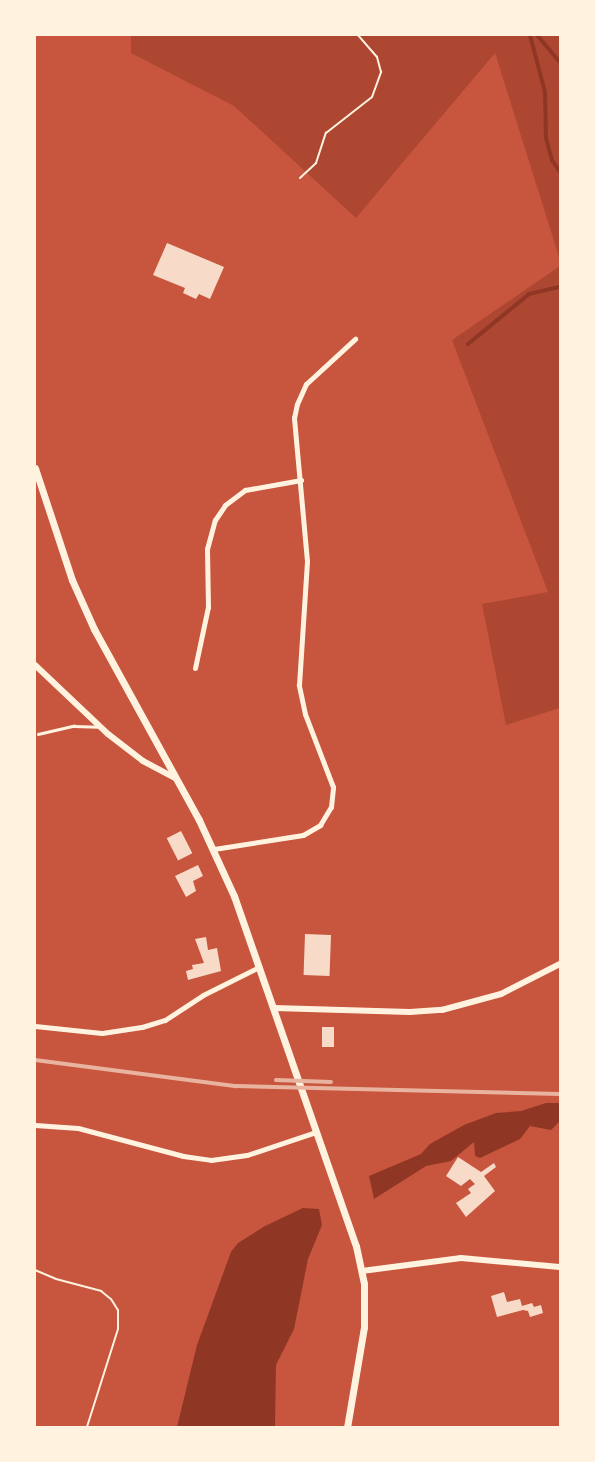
<!DOCTYPE html>
<html>
<head>
<meta charset="utf-8">
<style>
	body { margin:0 }
	#map { position:relative; width:595px; height:1462px; overflow:hidden; background:#c8553d; font-family:"Zilla Slab",serif }
	div>[style] { position:absolute }
	[style*='--x'] { left:calc(var(--x)*1px); top:calc(var(--y)*1px); width:calc(var(--w)*1px); rotate:calc(var(--a)*1deg) }
	.green>* { inset:0; background:#ae4732 }
	.water>* { inset:0; background:#8f3625 }
	.stream>* { height:4px; margin:-2px; padding:0 2px; transform-origin:2px; border-radius:2px; background:#8f3625 }
	.building>* { inset:0; background:#f7dbc8; transform-origin:0 0 }
	.path>* { height:2px; margin:-1px; padding:0 1px; transform-origin:1px; border-radius:1px; background:#fff3e0 }
	.service>* { height:2.5px; margin:-1.25px; padding:0 1.25px; transform-origin:1.25px; border-radius:1.25px; background:#fff3e0 }
	.minor>* { height:5px; margin:-2.5px; padding:0 2.5px; transform-origin:2.5px; border-radius:2.5px; background:#fff3e0 }
	.tertiary>* { height:6px; margin:-3px; padding:0 3px; transform-origin:3px; border-radius:3px; background:#fff3e0 }
	.secondary>* { height:7px; margin:-3.5px; padding:0 3.5px; transform-origin:3.5px; border-radius:3.5px; background:#fff3e0 }
	.rail>* { height:4px; margin:-2px; padding:0 2px; transform-origin:2px; border-radius:2px; background:#e9b49f }
	span { translate:-50% -50%; white-space:nowrap; text-align:center; line-height:1.15; -webkit-text-stroke:5px #fff3e0; paint-order:stroke }
	.frame { position:absolute; inset:0; border:36px solid #fff3e0; pointer-events:none }
</style>
</head>
<body>
<div id="map">
	<div class="green">
		<i style="clip-path:polygon(131px 35px,560px 35px,560px 260px,495px 53px,356px 218px,234px 106px,131px 53px)"></i>
		<i style="clip-path:polygon(560px 266px,560px 708px,506px 725px,482px 604px,548px 592px,452px 340px)"></i>
	</div>
	<div class="water">
		<i style="clip-path:polygon(546px 1103px,560px 1103px,560px 1121px,551px 1130px,530px 1126px,520px 1139px,480px 1158px,475px 1156px,474px 1142px,451px 1161px,426px 1166px,374px 1199px,369px 1176px,421px 1154px,430px 1144px,464px 1125px,496px 1113px,521px 1111px)"></i>
		<i style="clip-path:polygon(303px 1208px,319px 1209px,322px 1225px,308px 1259px,294px 1329px,276px 1365px,275px 1427px,177px 1427px,197px 1345px,231px 1252px,238px 1243px,265px 1226px)"></i>
	</div>
	<div class="stream">
		<i style="--x:530;--y:35;--w:59;--a:75.3"></i>
		<i style="--x:545;--y:92;--w:46;--a:88.8"></i>
		<i style="--x:546;--y:138;--w:23;--a:75"></i>
		<i style="--x:552;--y:160;--w:14;--a:56"></i>
		<i style="--x:537;--y:35;--w:35;--a:50"></i>
		<i style="--x:468;--y:344;--w:79;--a:-39.3"></i>
		<i style="--x:529;--y:294;--w:32;--a:-13"></i>
	</div>
	<div class="building">
		<i style="clip-path:polygon(167px 243px,224px 267px,210px 299px,199px 294px,196px 299px,183px 293px,185px 288px,153px 275px)"></i>
		<i style="left:181px;top:831px;width:25px;height:16px;rotate:63deg"></i>
		<i style="clip-path:polygon(198px 865px,203px 876px,193px 881px,196px 891px,186px 897px,175px 876px)"></i>
		<i style="left:305px;top:934px;width:26px;height:41px;rotate:2deg"></i>
		<i style="clip-path:polygon(206px 937px,208px 950px,217px 948px,221px 971px,188px 980px,186px 971px,193px 969px,192px 965px,204px 963px,195px 939px)"></i>
		<i style="left:322px;top:1027px;width:12px;height:20px"></i>
		<i style="clip-path:polygon(458px 1157px,481px 1172px,494px 1163px,496px 1167px,484px 1176px,495px 1191px,466px 1217px,456px 1203px,471px 1193px,468px 1189px,475px 1184px,470px 1179px,461px 1186px,446px 1176px)"></i>
		<i style="clip-path:polygon(504px 1292px,507px 1302px,520px 1299px,522px 1306px,532px 1303px,534px 1307px,541px 1305px,543px 1313px,530px 1317px,528px 1311px,523px 1310px,497px 1317px,491px 1296px)"></i>
	</div>
	<div class="path">
		<i style="--x:300;--y:178;--w:22;--a:-43"></i>
		<i style="--x:316;--y:163;--w:32;--a:-72"></i>
		<i style="--x:326;--y:133;--w:58;--a:-38"></i>
		<i style="--x:372;--y:97;--w:27;--a:-70"></i>
		<i style="--x:381;--y:72;--w:16;--a:-105"></i>
		<i style="--x:377;--y:57;--w:29;--a:-131"></i>
		<i style="--x:35;--y:1270;--w:23;--a:23"></i>
		<i style="--x:56;--y:1279;--w:47;--a:14.9"></i>
		<i style="--x:101;--y:1291;--w:13;--a:39"></i>
		<i style="--x:111;--y:1299;--w:13;--a:58"></i>
		<i style="--x:118;--y:1310;--w:19;--a:90"></i>
		<i style="--x:118;--y:1329;--w:103;--a:107.6"></i>
	</div>
	<div class="service">
		<i style="--x:38;--y:734;--w:37;--a:-13"></i>
		<i style="--x:74;--y:726;--w:24;--a:2"></i>
	</div>
	<div class="minor">
		<i style="--x:195;--y:668;--w:62;--a:-78"></i>
		<i style="--x:208;--y:607;--w:58;--a:-91"></i>
		<i style="--x:207;--y:549;--w:30;--a:-75"></i>
		<i style="--x:215;--y:520;--w:18;--a:-56"></i>
		<i style="--x:225;--y:505;--w:25;--a:-37"></i>
		<i style="--x:245;--y:490;--w:57;--a:-10.1"></i>
		<i style="--x:214;--y:849;--w:90;--a:-8.9"></i>
		<i style="--x:303;--y:835;--w:20;--a:-30"></i>
		<i style="--x:320;--y:825;--w:21;--a:-59"></i>
		<i style="--x:331;--y:807;--w:20;--a:-84"></i>
		<i style="--x:333;--y:787;--w:78;--a:-111"></i>
		<i style="--x:305;--y:714;--w:30;--a:-102"></i>
		<i style="--x:299;--y:685;--w:124;--a:-86.3"></i>
		<i style="--x:307;--y:561;--w:144;--a:-95.2"></i>
		<i style="--x:294;--y:418;--w:14;--a:-78"></i>
		<i style="--x:297;--y:404;--w:22;--a:-66"></i>
		<i style="--x:306;--y:384;--w:67;--a:-42.6"></i>
		<i style="--x:35;--y:1026;--w:67;--a:6"></i>
		<i style="--x:102;--y:1033;--w:40;--a:-8.5"></i>
		<i style="--x:142;--y:1027;--w:24;--a:-17"></i>
		<i style="--x:165;--y:1020;--w:45;--a:-33.3"></i>
		<i style="--x:203;--y:995;--w:63;--a:-26.6"></i>
		<i style="--x:35;--y:1125;--w:43;--a:4"></i>
		<i style="--x:78;--y:1128;--w:109;--a:14.9"></i>
		<i style="--x:183;--y:1156;--w:28;--a:8"></i>
		<i style="--x:211;--y:1160;--w:36;--a:-8"></i>
		<i style="--x:247;--y:1155;--w:73;--a:-18.4"></i>
	</div>
	<div class="tertiary">
		<i style="--x:35;--y:665;--w:100;--a:43.4"></i>
		<i style="--x:108;--y:734;--w:44;--a:37.6"></i>
		<i style="--x:143;--y:761;--w:36;--a:28"></i>
		<i style="--x:274;--y:1008;--w:136;--a:1.7"></i>
		<i style="--x:410;--y:1012;--w:32;--a:-4"></i>
		<i style="--x:442;--y:1010;--w:61;--a:-15.2"></i>
		<i style="--x:501;--y:994;--w:66;--a:-27"></i>
		<i style="--x:362;--y:1271;--w:100;--a:-7.5"></i>
		<i style="--x:461;--y:1258;--w:99;--a:5.2"></i>
	</div>
	<div class="secondary">
		<i style="--x:35;--y:468;--w:118;--a:71.7"></i>
		<i style="--x:72;--y:580;--w:54;--a:65.8"></i>
		<i style="--x:94;--y:629;--w:218;--a:61.2"></i>
		<i style="--x:199;--y:820;--w:84;--a:65.3"></i>
		<i style="--x:234;--y:896;--w:371;--a:70.8"></i>
		<i style="--x:356;--y:1246;--w:39;--a:78"></i>
		<i style="--x:364;--y:1284;--w:43;--a:90"></i>
		<i style="--x:364;--y:1327;--w:101;--a:99.6"></i>
	</div>
	<div class="rail">
		<i style="--x:35;--y:1060;--w:203;--a:7.4"></i>
		<i style="--x:236;--y:1086;--w:324;--a:1.4"></i>
		<i style="--x:276;--y:1080;--w:55;--a:2.1"></i>
	</div>
	<div class="frame"></div>
</div>
</body>
</html>
